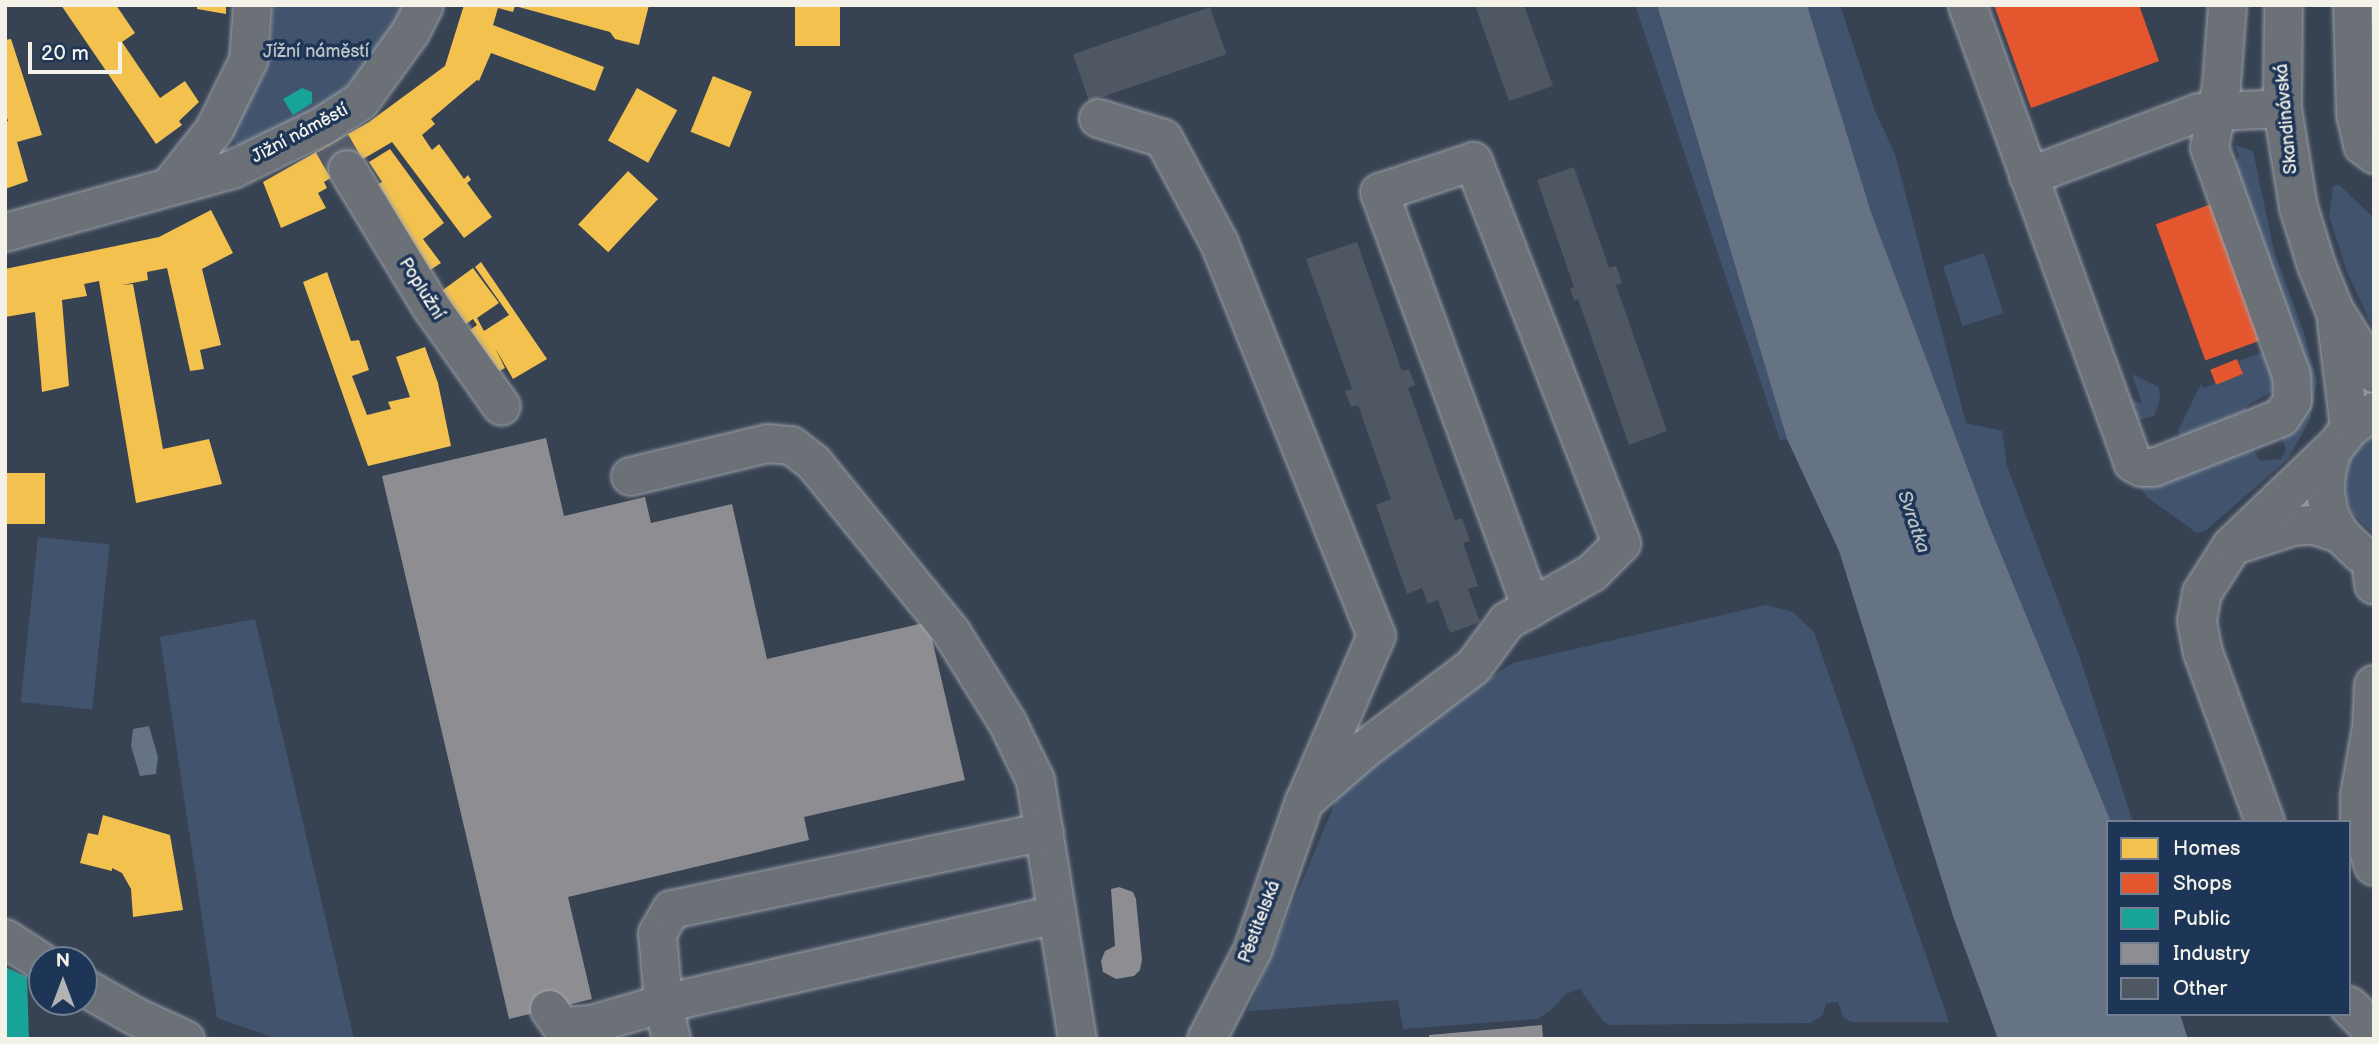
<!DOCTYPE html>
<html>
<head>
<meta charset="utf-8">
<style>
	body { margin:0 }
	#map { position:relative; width:2379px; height:1044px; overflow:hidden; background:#374253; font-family:"Balsamiq Sans",sans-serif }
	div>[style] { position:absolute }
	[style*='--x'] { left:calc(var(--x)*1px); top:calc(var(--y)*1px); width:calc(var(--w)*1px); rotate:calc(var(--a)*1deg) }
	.green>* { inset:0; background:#42546d; transform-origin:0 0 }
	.water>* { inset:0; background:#657385 }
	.homes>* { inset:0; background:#f2c14e; transform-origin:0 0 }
	.shops>* { inset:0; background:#e4572e; transform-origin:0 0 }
	.public>* { inset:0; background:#17a398 }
	.industry>* { inset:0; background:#8d8d92 }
	.building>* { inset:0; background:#4f5763; transform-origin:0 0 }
	.minor-tunnel>* { height:37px; margin-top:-18.5px; transform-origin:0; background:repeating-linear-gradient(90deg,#535c69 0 37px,transparent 0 55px) }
	.roads { filter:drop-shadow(0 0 2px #9da1a7) drop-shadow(0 0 2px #9da1a7) }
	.minor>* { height:37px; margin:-18.5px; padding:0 18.5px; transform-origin:18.5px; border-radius:18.5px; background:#6c7177 }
	.highway>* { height:38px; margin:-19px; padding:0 19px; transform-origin:19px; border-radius:19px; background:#6c7177 }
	span { translate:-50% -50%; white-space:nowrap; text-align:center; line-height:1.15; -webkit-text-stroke:7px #1d3557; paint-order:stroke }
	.park-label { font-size:18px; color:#bfc3c4 }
	.street-label { font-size:18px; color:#f4f1e8 }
	.water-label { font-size:19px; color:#bdc1c2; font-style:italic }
	.frame { position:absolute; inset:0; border:7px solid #f4f1e8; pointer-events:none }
	.legend { position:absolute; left:2106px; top:820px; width:245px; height:196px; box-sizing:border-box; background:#1d3557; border:2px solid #738091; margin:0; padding:9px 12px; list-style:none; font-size:21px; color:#f4f1e8 }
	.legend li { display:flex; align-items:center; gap:14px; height:35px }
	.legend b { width:35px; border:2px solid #738091 }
	.north { position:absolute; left:28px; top:946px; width:70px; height:70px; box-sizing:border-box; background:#1d3557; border:2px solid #738091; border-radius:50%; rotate:0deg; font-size:19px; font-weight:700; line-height:28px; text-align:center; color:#f4f1e8 }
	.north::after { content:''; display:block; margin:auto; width:24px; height:32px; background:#b2b4b4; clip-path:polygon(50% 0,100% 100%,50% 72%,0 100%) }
	.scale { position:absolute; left:28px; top:42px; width:94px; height:32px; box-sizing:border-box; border:4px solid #f4f1e8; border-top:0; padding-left:9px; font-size:21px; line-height:24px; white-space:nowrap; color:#f4f1e8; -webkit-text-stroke:5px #1d3557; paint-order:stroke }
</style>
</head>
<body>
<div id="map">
	<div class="green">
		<i style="clip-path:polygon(273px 5px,407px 5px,367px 66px,328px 104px,239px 148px,229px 133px,263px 78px,270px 50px)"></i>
		<i style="clip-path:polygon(1635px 5px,1657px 5px,1787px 439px,1780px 440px)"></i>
		<i style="clip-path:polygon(1807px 5px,1840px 5px,1875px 111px,1895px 154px,1966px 423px,2002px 431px,2007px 466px,2080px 658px,2133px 822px,2111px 822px,1987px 520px,1871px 212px)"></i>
		<i style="clip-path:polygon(2235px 145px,2253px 151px,2274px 251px,2303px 330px,2317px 381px,2310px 420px,2288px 459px,2205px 531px,2197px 533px,2148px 498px,2132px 478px,2247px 439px,2260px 461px,2281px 459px,2286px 450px,2279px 428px,2297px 418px,2233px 166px,2239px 157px)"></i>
		<i style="clip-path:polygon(2338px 184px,2374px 218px,2374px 330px,2347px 272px,2329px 216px,2333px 187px)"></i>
		<i style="left:1984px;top:253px;width:63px;height:43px;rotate:72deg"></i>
		<i style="clip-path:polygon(2272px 349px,2284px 385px,2248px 405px,2237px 424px,2184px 444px,2178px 431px,2201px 384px,2203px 388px,2242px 374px,2239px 361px)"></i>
		<i style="clip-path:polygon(2132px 374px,2159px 387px,2160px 400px,2154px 416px,2138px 420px,2130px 418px,2114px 392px,2142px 404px)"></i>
		<i style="clip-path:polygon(2374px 434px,2374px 534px,2353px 514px,2346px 497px,2345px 478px,2350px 460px,2361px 445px)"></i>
		<i style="left:38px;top:537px;width:72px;height:166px;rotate:6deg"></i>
		<i style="clip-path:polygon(1766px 605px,1793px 612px,1814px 632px,1949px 1022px,1851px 1022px,1843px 1017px,1838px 1002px,1826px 1003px,1823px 1015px,1810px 1023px,1610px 1025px,1603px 1021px,1580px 989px,1566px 994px,1550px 1011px,1537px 1019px,1403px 1029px,1398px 1000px,1248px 1011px,1337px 798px,1361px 770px,1467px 692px,1513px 663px)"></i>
		<i style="clip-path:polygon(255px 619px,354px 1039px,278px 1039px,217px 1018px,160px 637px)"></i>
	</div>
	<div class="water">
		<i style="clip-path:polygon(1657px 5px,1807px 5px,1871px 212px,1987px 520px,2111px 822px,2108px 822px,2108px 1014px,2180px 1014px,2188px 1039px,1998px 1039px,1954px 919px,1839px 551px,1787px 439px)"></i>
		<i style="clip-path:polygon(149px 726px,158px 757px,156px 774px,140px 776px,131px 746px,133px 729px)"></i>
	</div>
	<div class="homes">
		<i style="clip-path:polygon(61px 5px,116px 5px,135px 33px,122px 42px,160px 98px,185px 81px,199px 102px,179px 121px,182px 125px,156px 144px)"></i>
		<i style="clip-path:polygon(197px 5px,226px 5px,226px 14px,197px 9px)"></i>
		<i style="clip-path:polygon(464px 5px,649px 5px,639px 45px,615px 39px,610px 32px,515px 6px,513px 12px,498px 8px,493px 25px,604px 67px,595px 91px,491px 53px,479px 81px,477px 80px,431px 119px,435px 124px,422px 135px,432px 150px,439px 144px,464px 179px,468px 175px,471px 180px,467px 183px,492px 217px,464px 238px,392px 142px,324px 182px,327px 188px,318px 193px,326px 208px,281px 228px,263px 182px,369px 122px,445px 66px)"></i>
		<i style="left:795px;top:5px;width:45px;height:41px"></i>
		<i style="clip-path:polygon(11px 39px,42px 135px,17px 142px,28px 181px,5px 189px,5px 122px,8px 121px,5px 111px,5px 40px)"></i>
		<i style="left:713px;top:76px;width:42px;height:60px;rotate:22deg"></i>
		<i style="left:637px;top:88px;width:46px;height:60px;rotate:29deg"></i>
		<i style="clip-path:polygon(390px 149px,444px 223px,423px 239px,441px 263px,424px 274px,366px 192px,382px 182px,369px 162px)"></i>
		<i style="left:628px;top:171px;width:41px;height:73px;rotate:43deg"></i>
		<i style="clip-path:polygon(211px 210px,233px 253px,202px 269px,221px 345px,200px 350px,204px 369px,190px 371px,167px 268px,147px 272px,148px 280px,122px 285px,133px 284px,163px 449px,209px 439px,222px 484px,136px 503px,99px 281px,84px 284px,87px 296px,62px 300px,69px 386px,42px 392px,35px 312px,5px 317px,5px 269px,159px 237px)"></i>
		<i style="clip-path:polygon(481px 262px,547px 359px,513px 379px,495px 348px,505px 368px,490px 376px,463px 335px,477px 325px,473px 319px,459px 329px,436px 295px,473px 268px,499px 303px,477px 318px,484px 331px,509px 315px,475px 267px)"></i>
		<i style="clip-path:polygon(327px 272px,351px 341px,359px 340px,369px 370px,352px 376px,367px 415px,391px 409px,388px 402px,410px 397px,396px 357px,425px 347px,438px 383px,451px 446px,368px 466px,303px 282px)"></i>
		<i style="left:5px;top:473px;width:40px;height:51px"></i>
		<i style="clip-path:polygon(103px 815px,170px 835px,183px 910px,133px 917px,131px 889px,122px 873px,112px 868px,112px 871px,80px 863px,88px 833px,98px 835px)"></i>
	</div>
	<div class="shops">
		<i style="clip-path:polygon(1994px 5px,2139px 5px,2159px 61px,2031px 108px)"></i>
		<i style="left:2214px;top:203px;width:145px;height:62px;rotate:70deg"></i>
		<i style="left:2237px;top:359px;width:16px;height:29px;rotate:68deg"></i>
	</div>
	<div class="public">
		<i style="clip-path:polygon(302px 88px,312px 92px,312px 103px,293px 115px,283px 99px)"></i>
		<i style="clip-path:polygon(5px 967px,27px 977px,29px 1039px,5px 1039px)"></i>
	</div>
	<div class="industry">
		<i style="clip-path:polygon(546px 438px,564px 516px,645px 497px,651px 523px,732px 504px,767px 659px,928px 622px,965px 780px,804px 817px,809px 840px,568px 897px,592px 999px,509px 1019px,382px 476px)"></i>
		<i style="clip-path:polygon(1119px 887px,1133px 892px,1136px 899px,1142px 960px,1140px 970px,1134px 976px,1116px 979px,1103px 972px,1101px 961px,1105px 951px,1115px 946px,1111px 889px)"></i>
		<i style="clip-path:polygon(1542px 1025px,1543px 1038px,1429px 1039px,1429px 1035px)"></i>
	</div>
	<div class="building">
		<i style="clip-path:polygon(1475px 5px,1524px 5px,1553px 86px,1509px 101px)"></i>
		<i style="left:1210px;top:7px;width:50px;height:145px;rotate:71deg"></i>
		<i style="clip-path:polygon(1574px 167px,1609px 268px,1616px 266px,1622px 283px,1616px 285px,1667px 431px,1629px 445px,1578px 299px,1574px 301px,1570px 288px,1574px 287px,1537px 180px)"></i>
		<i style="clip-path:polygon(1357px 242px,1402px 371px,1409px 369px,1415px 385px,1408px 388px,1455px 520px,1462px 518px,1470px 541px,1463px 543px,1478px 586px,1468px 589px,1480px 622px,1450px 633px,1438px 600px,1428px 604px,1422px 588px,1407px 594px,1376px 505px,1391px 499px,1358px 405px,1351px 407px,1345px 391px,1352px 389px,1306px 259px)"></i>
	</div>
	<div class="minor-tunnel">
		<i style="--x:332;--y:143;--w:30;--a:60"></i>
	</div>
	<div class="roads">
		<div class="minor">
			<i style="--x:1967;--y:5;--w:486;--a:70.1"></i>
			<i style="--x:2132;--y:462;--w:10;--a:29"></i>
			<i style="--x:2141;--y:467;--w:12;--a:0"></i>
			<i style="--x:2153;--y:467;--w:137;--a:-21.3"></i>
			<i style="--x:2281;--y:417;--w:20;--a:-57"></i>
			<i style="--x:2292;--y:400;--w:25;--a:-92"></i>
			<i style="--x:2291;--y:375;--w:242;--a:-109.8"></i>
			<i style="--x:2209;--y:147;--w:63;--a:-79"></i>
			<i style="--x:2221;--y:85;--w:80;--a:-85.7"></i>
			<i style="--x:2283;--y:5;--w:103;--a:90.6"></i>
			<i style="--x:2282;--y:108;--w:100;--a:80.8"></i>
			<i style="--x:2298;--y:207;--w:61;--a:72.8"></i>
			<i style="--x:2316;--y:265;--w:48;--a:68.2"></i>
			<i style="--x:2334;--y:310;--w:75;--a:57.6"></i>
			<i style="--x:2352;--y:5;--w:109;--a:88.4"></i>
			<i style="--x:2355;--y:114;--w:32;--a:77"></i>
			<i style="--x:2362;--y:145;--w:15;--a:37"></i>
			<i style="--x:1098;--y:118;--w:68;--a:17.1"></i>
			<i style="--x:1163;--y:138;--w:119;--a:61.9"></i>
			<i style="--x:1219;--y:243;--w:422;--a:68.2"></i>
			<i style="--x:1376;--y:635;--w:181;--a:113.4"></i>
			<i style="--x:1304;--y:801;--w:79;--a:-40.9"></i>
			<i style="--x:1364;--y:749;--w:137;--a:-37.3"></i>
			<i style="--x:1473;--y:666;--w:57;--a:-53.5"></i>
			<i style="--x:1507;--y:620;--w:27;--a:-28"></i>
			<i style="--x:1531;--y:607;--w:70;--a:-29.8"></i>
			<i style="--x:1592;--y:572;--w:41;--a:-45"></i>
			<i style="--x:1621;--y:543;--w:410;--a:-111.2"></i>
			<i style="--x:1473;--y:161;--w:99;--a:161.7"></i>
			<i style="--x:1379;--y:192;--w:442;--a:69.9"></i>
			<i style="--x:347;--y:169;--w:162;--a:58.7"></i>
			<i style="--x:431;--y:307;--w:121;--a:54.7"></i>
			<i style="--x:2028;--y:176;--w:182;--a:-20.6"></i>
			<i style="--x:2198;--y:112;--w:84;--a:-2.7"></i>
			<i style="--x:169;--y:186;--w:73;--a:-51.7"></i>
			<i style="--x:214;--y:129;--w:77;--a:-63.8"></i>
			<i style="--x:248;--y:60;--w:55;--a:-85.8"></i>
			<i style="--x:5;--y:232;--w:236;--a:-15.5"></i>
			<i style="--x:232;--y:169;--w:99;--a:-25.8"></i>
			<i style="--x:321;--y:126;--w:46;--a:-32.7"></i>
			<i style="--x:360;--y:101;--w:85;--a:-54.1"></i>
			<i style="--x:410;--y:32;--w:30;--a:-63"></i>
			<i style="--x:2336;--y:322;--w:107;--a:83"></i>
			<i style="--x:2374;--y:411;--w:30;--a:146"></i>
			<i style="--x:2349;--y:428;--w:28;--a:128"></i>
			<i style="--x:2332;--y:450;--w:22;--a:106"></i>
			<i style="--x:2326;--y:471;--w:22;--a:93"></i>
			<i style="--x:2325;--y:493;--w:21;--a:79"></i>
			<i style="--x:2329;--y:514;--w:21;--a:62"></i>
			<i style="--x:2339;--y:533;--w:28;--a:44"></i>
			<i style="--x:2359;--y:552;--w:17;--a:28"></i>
			<i style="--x:630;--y:476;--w:141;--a:-13.5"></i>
			<i style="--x:767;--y:443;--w:24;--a:5"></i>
			<i style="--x:791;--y:445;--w:28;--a:38"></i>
			<i style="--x:813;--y:462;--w:219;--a:50.9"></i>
			<i style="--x:951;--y:632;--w:106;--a:58.1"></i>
			<i style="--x:1007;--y:722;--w:64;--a:64.2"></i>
			<i style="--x:1035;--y:780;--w:262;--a:80.8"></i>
			<i style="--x:5;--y:938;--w:44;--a:33"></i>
			<i style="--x:84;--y:987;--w:59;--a:29.6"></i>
			<i style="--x:135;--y:1016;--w:55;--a:24.7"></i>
			<i style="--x:549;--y:1009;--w:21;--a:55"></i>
			<i style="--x:561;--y:1026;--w:30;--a:-4"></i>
			<i style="--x:591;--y:1024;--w:75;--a:-16.3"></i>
			<i style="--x:663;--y:1003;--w:402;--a:-12.8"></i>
			<i style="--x:671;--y:1039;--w:37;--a:-103"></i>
			<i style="--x:663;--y:1003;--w:70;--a:-94.9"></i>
			<i style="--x:657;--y:933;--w:28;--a:-60"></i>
			<i style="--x:671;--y:909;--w:381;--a:-11.8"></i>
			<i style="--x:1206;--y:1039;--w:100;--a:-62.7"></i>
			<i style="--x:1252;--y:950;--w:158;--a:-70.8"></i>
		</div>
		<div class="highway">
			<i style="--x:2244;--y:542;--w:52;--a:-18.1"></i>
			<i style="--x:2293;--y:526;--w:21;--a:-3"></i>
			<i style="--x:2314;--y:525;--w:26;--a:18"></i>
			<i style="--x:2371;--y:559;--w:26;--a:83"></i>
			<i style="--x:2374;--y:685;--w:42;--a:92.7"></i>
			<i style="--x:2372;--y:727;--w:70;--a:99.9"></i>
			<i style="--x:2360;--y:796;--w:28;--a:90"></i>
			<i style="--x:2360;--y:824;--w:44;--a:71.6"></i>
			<i style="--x:2265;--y:822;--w:180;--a:-110.1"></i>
			<i style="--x:2203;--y:653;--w:33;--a:-101"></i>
			<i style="--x:2197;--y:621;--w:28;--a:-80"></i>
			<i style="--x:2202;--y:593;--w:56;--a:-57.4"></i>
			<i style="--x:2232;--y:546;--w:139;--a:-43.8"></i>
			<i style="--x:2349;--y:1006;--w:35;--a:45"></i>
		</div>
	</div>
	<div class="park-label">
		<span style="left:316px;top:52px">Jížní náměstí</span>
	</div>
	<div class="street-label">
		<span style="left:2287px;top:119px;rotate:-95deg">Skandinávská</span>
		<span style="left:300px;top:134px;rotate:-28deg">Jižní náměstí</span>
		<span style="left:421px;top:289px;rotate:58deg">Poplužní</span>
		<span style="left:1260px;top:922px;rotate:-69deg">Pěstitelská</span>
	</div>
	<div class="water-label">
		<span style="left:1913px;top:522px;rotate:71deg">Svratka</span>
	</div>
	<div class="frame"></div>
	<ul class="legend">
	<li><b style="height:19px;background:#f2c14e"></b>Homes</li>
	<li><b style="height:19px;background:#e4572e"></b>Shops</li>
	<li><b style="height:19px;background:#17a398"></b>Public</li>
	<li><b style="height:19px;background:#8d8d92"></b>Industry</li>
	<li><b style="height:19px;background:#4f5763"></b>Other</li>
	</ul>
	<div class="north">N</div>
	<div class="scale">20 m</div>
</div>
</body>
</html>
